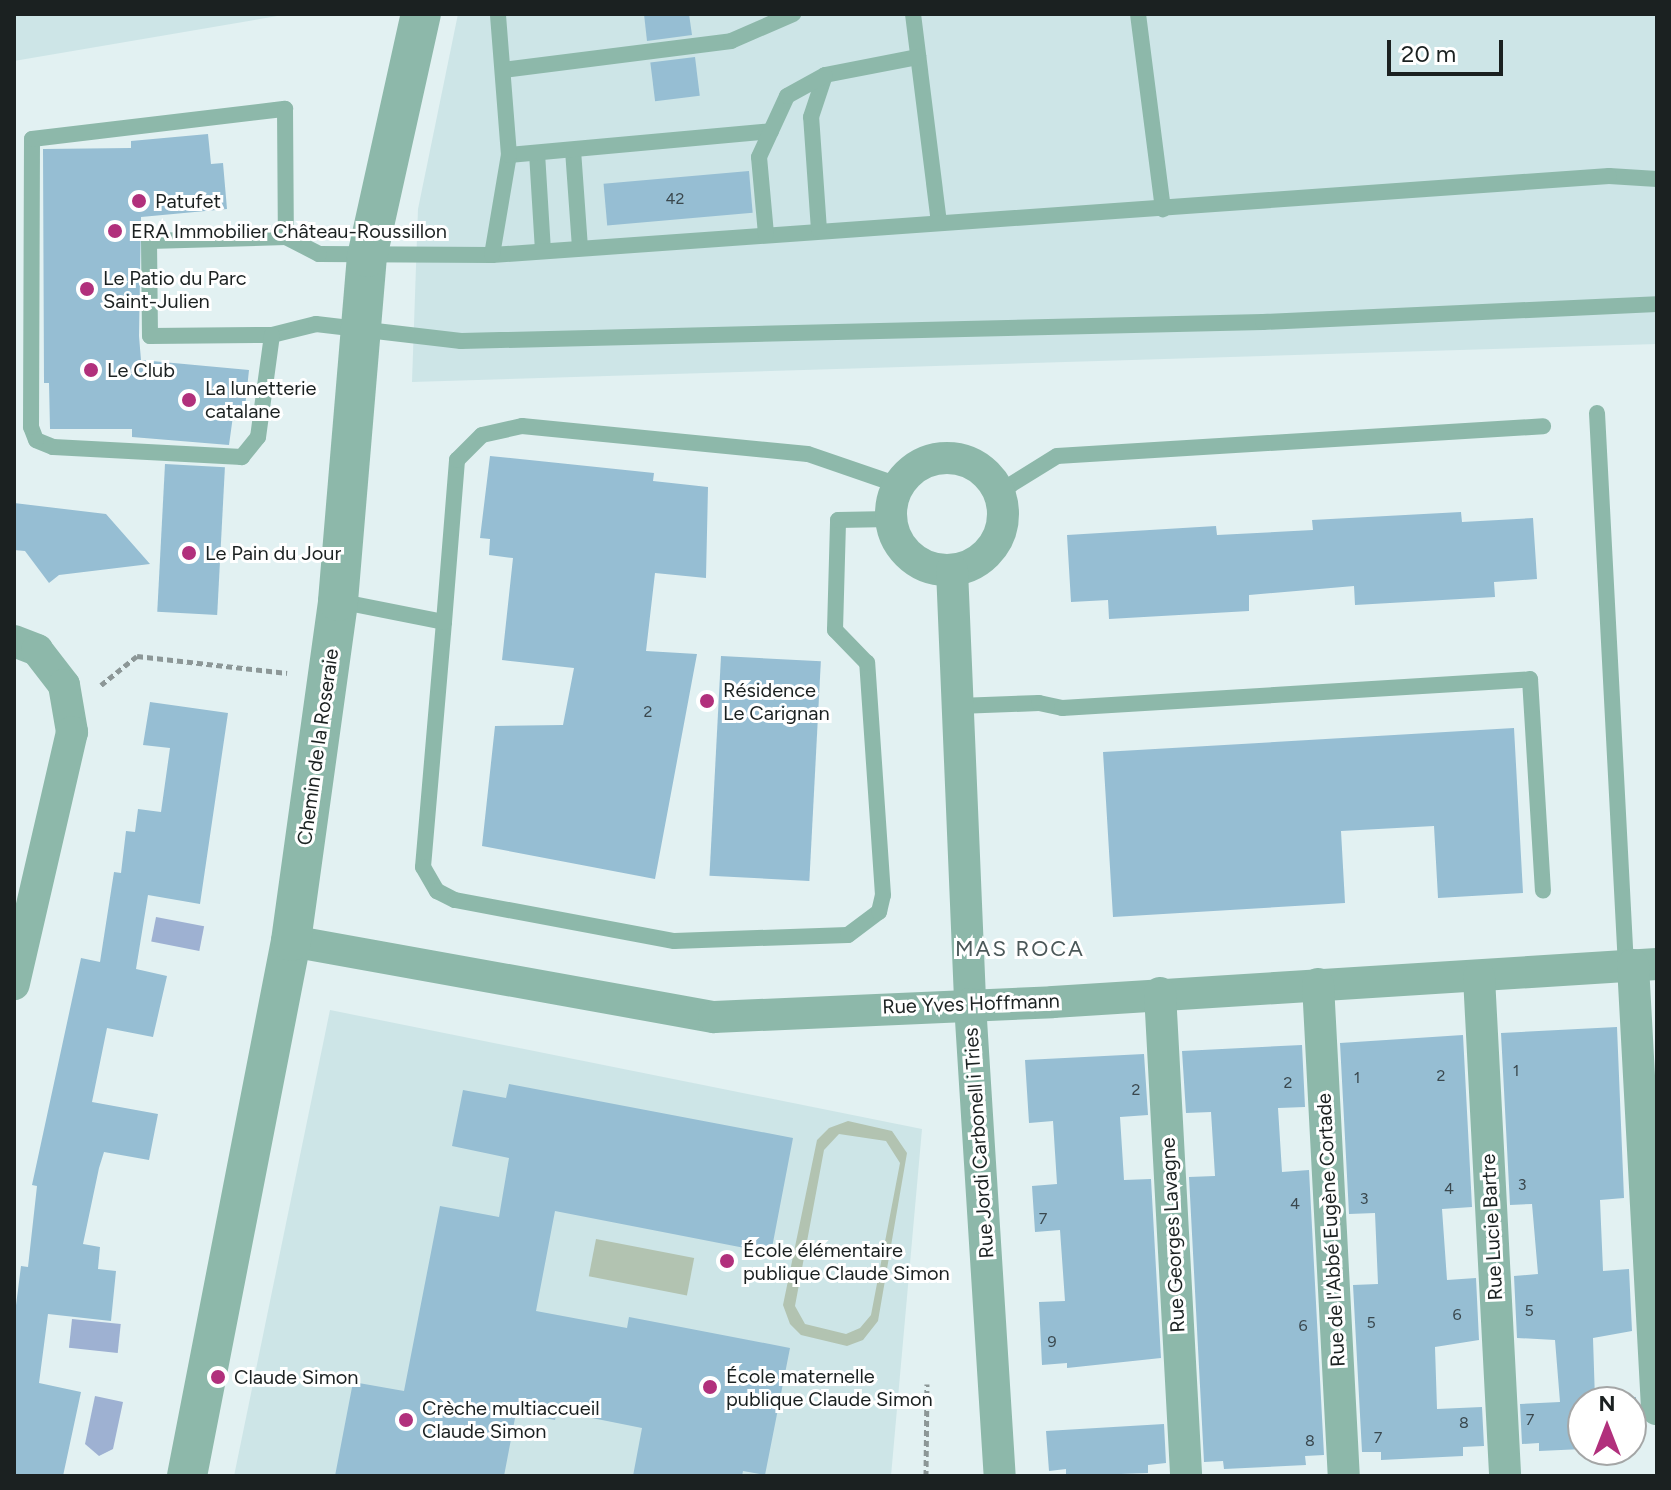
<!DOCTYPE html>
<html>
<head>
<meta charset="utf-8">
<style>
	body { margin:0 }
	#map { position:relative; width:1671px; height:1490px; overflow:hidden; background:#e2f1f2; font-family:Figtree,sans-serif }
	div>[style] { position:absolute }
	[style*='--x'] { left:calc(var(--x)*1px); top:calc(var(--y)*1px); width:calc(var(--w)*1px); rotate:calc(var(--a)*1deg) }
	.built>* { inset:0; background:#cde5e7 }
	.green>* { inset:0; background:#b2c3b1; transform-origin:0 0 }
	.water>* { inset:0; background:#9eb1d2; transform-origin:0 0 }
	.building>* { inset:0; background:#96bed3; transform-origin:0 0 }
	.path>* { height:5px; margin-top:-2.5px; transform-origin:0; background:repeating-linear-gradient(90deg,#8c9797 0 6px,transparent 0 10px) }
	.service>* { height:16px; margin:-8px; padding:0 8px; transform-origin:8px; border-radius:8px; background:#8db8aa }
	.minor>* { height:32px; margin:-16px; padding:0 16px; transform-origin:16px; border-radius:16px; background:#8db8aa }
	.minor>.ring { margin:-16px; padding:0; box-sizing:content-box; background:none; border:32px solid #8db8aa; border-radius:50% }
	.tertiary>* { height:40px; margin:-20px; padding:0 20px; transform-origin:20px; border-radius:20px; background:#8db8aa }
	.dots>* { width:22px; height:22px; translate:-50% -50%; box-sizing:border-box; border:4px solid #fff; border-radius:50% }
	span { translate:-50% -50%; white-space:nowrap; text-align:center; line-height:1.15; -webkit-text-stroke:6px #fff; paint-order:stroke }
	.number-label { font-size:16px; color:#3a484e }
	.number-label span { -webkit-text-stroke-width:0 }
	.poi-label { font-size:20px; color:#1b2121 }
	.left { translate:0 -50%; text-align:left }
	.street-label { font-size:20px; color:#1b2121 }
	.neighbourhood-label { font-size:22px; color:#4b5859; letter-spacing:2px }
	.frame { position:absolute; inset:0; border:16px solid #1b2121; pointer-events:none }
	.north { position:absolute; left:1567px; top:1386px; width:80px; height:80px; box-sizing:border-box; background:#fff; border:2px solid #a4a6a6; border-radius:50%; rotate:0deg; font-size:22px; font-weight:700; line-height:32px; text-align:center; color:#1b2121 }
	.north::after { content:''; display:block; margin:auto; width:28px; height:36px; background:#b1307c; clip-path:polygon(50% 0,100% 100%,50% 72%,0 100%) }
	.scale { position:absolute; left:1387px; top:40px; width:116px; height:36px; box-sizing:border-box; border:4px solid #1b2121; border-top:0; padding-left:10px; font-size:24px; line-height:28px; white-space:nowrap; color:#1b2121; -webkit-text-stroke:6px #fff; paint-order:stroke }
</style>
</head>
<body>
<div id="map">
	<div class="built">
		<i style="clip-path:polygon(14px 14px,289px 14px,14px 61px)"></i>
		<i style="clip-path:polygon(458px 14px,1657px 14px,1657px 344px,412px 382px,418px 209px)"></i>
		<i style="clip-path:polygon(330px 1010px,922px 1129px,891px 1476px,234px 1476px)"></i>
	</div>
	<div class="green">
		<i style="clip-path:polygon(evenodd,848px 1121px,892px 1131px,907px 1153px,878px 1321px,863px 1340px,847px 1346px,801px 1335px,790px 1324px,783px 1305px,817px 1140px,829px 1128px,848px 1121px,839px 1134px,886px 1141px,900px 1163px,871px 1315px,860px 1328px,846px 1334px,805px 1324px,795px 1306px,824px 1150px,839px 1134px)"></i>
		<i style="left:596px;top:1239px;width:100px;height:38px;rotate:11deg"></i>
	</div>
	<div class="water">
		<i style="left:156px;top:917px;width:49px;height:25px;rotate:11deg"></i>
		<i style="left:72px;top:1319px;width:49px;height:29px;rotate:6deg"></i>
		<i style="clip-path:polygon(95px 1396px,123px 1402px,113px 1449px,99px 1456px,85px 1444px)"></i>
	</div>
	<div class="building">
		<i style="clip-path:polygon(644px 14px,689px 14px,692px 35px,647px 41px)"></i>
		<i style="left:695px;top:57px;width:39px;height:45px;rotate:83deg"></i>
		<i style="clip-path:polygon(208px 134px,211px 164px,223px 163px,227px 209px,141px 217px,139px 336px,141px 360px,249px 370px,244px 417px,233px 416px,229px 445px,132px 437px,132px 429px,50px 429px,49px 383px,44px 383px,43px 149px,131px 148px,131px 141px)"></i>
		<i style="left:749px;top:171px;width:42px;height:146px;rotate:85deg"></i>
		<i style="clip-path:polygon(490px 456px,654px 473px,653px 481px,708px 487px,706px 578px,655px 573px,646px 651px,697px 654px,655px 879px,482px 846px,495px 726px,563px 725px,574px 668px,502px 660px,513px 558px,489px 555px,490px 539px,480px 538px)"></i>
		<i style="left:165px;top:464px;width:60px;height:148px;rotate:3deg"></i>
		<i style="clip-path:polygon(14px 503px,106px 514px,150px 564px,59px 575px,49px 583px,25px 551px,14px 550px)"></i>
		<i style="clip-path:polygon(1461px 512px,1462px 522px,1533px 518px,1537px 579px,1494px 582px,1495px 597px,1355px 605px,1354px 586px,1249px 595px,1249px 611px,1109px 619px,1108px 600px,1071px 602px,1067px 535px,1216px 526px,1217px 535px,1313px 530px,1312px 520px)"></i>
		<i style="left:721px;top:656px;width:100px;height:220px;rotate:3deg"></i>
		<i style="clip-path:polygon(150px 702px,228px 713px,200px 904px,148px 895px,136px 969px,167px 976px,153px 1037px,107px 1028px,92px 1102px,158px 1114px,149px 1160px,104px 1152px,99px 1168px,83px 1244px,100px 1247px,98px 1269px,116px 1271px,111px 1321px,48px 1314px,39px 1383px,81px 1392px,63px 1476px,14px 1476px,14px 1321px,21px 1266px,28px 1267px,37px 1186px,32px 1185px,81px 958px,100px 962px,114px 872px,121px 873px,126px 831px,135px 832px,138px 809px,161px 812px,170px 748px,143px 745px)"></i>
		<i style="clip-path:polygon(1514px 728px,1523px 893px,1438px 898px,1434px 826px,1341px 831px,1345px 903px,1113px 917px,1103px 752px)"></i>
		<i style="clip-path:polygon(1617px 1027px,1624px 1198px,1600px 1200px,1603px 1271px,1629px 1269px,1632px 1331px,1593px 1338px,1595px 1400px,1636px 1397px,1638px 1437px,1631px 1437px,1631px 1402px,1583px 1402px,1583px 1449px,1539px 1451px,1539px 1443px,1522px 1444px,1520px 1404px,1560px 1402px,1555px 1340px,1517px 1338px,1514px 1276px,1538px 1274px,1532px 1204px,1510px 1205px,1501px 1033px)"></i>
		<i style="clip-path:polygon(1463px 1035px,1472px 1207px,1442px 1209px,1447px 1280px,1476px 1278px,1479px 1340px,1435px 1347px,1437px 1409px,1482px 1407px,1484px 1446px,1463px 1447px,1463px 1456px,1381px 1460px,1381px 1452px,1362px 1452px,1353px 1285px,1378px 1284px,1375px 1213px,1349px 1214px,1340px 1043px)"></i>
		<i style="clip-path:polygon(1302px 1045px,1305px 1107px,1278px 1108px,1282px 1172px,1309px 1170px,1324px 1455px,1305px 1456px,1306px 1465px,1224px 1469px,1223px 1461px,1204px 1462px,1189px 1177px,1215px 1176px,1211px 1112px,1186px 1113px,1182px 1051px)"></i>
		<i style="clip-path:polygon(1144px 1054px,1148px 1115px,1120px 1117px,1124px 1180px,1151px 1179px,1161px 1358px,1067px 1368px,1067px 1363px,1042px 1365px,1039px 1302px,1065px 1301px,1060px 1230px,1035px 1232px,1032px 1186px,1057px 1184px,1053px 1121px,1029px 1123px,1025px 1060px)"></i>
		<i style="clip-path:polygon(509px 1084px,793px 1138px,771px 1253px,555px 1211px,536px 1311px,627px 1328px,629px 1317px,790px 1348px,765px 1475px,743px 1471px,742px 1476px,633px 1476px,642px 1428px,557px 1411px,555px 1420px,516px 1413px,504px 1476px,335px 1476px,353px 1382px,404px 1391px,440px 1206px,499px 1217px,509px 1158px,452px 1146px,463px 1090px,506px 1098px)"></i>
		<i style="clip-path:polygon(1164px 1424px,1166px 1463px,1148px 1465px,1148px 1473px,1066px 1476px,1066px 1469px,1049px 1471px,1046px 1431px)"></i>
	</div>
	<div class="path">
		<i style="--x:101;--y:685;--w:46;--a:-38.9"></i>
		<i style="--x:137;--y:656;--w:151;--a:6.5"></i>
		<i style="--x:926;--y:1476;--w:92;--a:-89.4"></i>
	</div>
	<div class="service">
		<i style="--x:913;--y:14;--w:210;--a:82.9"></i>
		<i style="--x:1138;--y:14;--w:197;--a:82.7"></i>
		<i style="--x:503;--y:70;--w:230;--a:-7.2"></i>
		<i style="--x:731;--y:41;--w:68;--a:-23.5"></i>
		<i style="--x:573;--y:150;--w:98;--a:85.9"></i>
		<i style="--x:537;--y:153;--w:98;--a:86.5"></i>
		<i style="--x:509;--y:155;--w:263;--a:-5.2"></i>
		<i style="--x:1657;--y:179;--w:48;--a:-176.4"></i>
		<i style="--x:1609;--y:176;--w:1120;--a:175.95"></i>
		<i style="--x:492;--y:255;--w:173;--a:-179.7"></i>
		<i style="--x:319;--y:254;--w:37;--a:-153"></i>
		<i style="--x:286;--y:237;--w:137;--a:178.3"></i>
		<i style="--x:149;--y:241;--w:95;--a:89.4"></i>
		<i style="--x:150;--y:336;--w:122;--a:-0.5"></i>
		<i style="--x:272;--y:335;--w:45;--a:-14"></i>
		<i style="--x:316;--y:324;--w:146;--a:6.7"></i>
		<i style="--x:461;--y:341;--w:802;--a:-1.36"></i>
		<i style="--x:1263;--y:322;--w:394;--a:-2.6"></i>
		<i style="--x:819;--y:230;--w:113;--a:-94"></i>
		<i style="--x:811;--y:117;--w:44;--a:-71.6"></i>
		<i style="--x:825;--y:75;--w:95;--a:-11"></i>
		<i style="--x:766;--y:234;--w:77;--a:-95.2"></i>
		<i style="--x:759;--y:157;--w:67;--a:-65.3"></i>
		<i style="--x:787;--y:96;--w:43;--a:-28.9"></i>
		<i style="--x:492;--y:255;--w:101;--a:-80.4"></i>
		<i style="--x:509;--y:155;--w:141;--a:-94.5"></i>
		<i style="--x:272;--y:335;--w:103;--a:97.8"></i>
		<i style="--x:258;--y:437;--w:26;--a:129"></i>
		<i style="--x:242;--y:457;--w:189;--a:-177"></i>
		<i style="--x:53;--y:447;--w:18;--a:-158"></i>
		<i style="--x:36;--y:440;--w:14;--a:-111"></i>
		<i style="--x:31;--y:427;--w:288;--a:-89.8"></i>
		<i style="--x:32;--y:139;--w:255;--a:-6.8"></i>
		<i style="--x:285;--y:109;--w:128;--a:89.6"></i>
		<i style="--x:1597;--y:413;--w:554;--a:87"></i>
		<i style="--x:999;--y:492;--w:68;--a:-31.8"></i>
		<i style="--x:1057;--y:456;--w:487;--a:-3.5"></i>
		<i style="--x:338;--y:601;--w:108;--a:11.2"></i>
		<i style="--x:444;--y:622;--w:246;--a:94.9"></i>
		<i style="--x:423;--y:867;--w:28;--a:60"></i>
		<i style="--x:437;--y:891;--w:20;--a:27"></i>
		<i style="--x:455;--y:900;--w:223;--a:10.6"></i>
		<i style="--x:674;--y:941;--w:174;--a:-2"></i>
		<i style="--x:848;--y:935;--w:39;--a:-37"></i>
		<i style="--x:879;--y:912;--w:17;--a:-77"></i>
		<i style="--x:883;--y:895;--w:233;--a:-93.9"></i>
		<i style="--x:867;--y:663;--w:46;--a:-134.1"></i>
		<i style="--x:835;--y:630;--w:110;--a:-88.4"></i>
		<i style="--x:838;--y:520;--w:52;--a:-1.1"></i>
		<i style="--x:444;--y:622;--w:163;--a:-85.4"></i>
		<i style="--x:457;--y:460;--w:35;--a:-45"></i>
		<i style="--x:482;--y:435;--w:41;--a:-12.7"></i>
		<i style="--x:522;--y:426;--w:287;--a:5.6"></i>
		<i style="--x:808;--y:454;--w:95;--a:19"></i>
		<i style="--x:958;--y:706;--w:81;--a:-2.1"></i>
		<i style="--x:1039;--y:703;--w:24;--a:12"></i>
		<i style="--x:1062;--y:708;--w:469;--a:-3.5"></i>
		<i style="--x:1530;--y:679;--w:212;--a:86.5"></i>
	</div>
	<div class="minor">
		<i class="ring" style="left:891px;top:458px;width:80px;height:80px"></i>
		<i style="--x:952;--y:570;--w:434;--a:87.6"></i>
		<i style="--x:970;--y:1004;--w:473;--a:86.4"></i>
		<i style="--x:14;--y:641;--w:25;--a:21"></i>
		<i style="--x:37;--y:650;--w:44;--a:52.4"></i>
		<i style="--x:64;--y:685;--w:48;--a:80.3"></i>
		<i style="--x:72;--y:732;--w:259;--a:103"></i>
		<i style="--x:291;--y:941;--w:430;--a:10.2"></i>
		<i style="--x:714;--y:1017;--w:339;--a:-2.5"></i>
		<i style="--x:1053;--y:1002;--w:605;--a:-3.6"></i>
		<i style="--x:1633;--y:965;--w:445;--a:86.9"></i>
		<i style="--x:1479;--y:977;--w:500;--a:87"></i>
		<i style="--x:1318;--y:984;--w:493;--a:87"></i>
		<i style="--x:1160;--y:993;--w:484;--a:86.9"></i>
	</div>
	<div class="tertiary">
		<i style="--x:187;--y:1476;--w:545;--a:-79"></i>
		<i style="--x:291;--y:941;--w:343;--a:-82.1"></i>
		<i style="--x:338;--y:601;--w:345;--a:-85.2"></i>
		<i style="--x:367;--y:257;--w:249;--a:-77.5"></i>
	</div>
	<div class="dots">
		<i style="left:139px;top:201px;background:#b1307c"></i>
		<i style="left:115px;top:231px;background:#b1307c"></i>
		<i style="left:87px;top:289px;background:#b1307c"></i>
		<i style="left:91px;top:370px;background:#b1307c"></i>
		<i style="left:189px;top:400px;background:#b1307c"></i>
		<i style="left:189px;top:553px;background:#b1307c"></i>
		<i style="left:707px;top:701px;background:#b1307c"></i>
		<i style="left:727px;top:1261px;background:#b1307c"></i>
		<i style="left:218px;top:1377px;background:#b1307c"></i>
		<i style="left:710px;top:1387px;background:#b1307c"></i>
		<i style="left:406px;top:1420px;background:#b1307c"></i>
	</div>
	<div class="number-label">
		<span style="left:675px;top:199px">42</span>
		<span style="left:648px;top:712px">2</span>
		<span style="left:1516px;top:1071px">1</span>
		<span style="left:1441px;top:1076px">2</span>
		<span style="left:1357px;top:1078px">1</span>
		<span style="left:1288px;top:1083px">2</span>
		<span style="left:1136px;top:1090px">2</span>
		<span style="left:1522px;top:1185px">3</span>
		<span style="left:1449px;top:1189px">4</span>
		<span style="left:1364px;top:1199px">3</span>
		<span style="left:1295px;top:1204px">4</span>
		<span style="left:1043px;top:1219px">7</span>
		<span style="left:1529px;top:1311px">5</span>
		<span style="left:1457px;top:1315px">6</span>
		<span style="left:1371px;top:1323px">5</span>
		<span style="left:1303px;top:1326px">6</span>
		<span style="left:1052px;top:1342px">9</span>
		<span style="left:1530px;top:1420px">7</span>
		<span style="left:1464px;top:1423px">8</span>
		<span style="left:1378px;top:1438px">7</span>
		<span style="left:1310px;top:1441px">8</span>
	</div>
	<div class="poi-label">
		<span class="left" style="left:155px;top:201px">Patufet</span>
		<span class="left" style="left:131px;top:231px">ERA Immobilier Château-Roussillon</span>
		<span class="left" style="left:103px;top:290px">Le Patio du Parc<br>Saint-Julien</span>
		<span class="left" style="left:107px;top:370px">Le Club</span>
		<span class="left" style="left:205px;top:400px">La lunetterie<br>catalane</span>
		<span class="left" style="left:205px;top:553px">Le Pain du Jour</span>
		<span class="left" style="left:723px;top:702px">Résidence<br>Le Carignan</span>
		<span class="left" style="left:743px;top:1262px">École élémentaire<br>publique Claude Simon</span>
		<span class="left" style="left:726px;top:1388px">École maternelle<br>publique Claude Simon</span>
		<span class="left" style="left:234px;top:1377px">Claude Simon</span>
		<span class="left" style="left:422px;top:1420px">Crèche multiaccueil<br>Claude Simon</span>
	</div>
	<div class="street-label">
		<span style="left:318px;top:747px;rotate:-82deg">Chemin de la Roseraie</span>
		<span style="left:971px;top:1004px;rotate:-2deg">Rue Yves Hoffmann</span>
		<span style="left:979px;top:1143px;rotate:-94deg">Rue Jordi Carbonell i Tries</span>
		<span style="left:1492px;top:1227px;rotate:-93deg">Rue Lucie Bartre</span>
		<span style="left:1331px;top:1230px;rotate:-93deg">Rue de l'Abbé Eugène Cortade</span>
		<span style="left:1173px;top:1235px;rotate:-93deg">Rue Georges Lavagne</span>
	</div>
	<div class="neighbourhood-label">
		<span style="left:1020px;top:949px">MAS ROCA</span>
	</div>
	<div class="frame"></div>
	<div class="north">N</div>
	<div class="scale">20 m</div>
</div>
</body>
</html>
